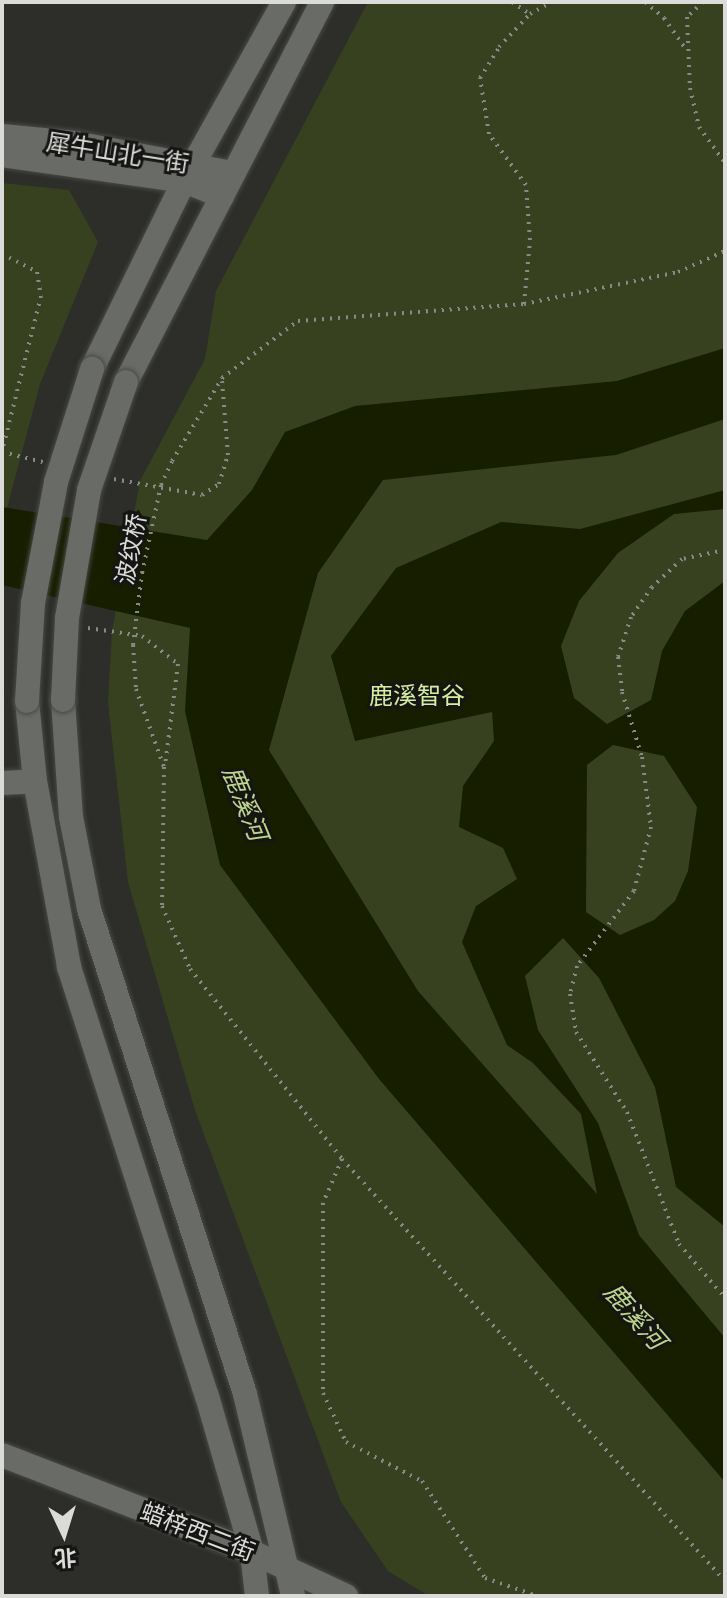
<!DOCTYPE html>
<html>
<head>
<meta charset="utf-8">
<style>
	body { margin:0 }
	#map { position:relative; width:727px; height:1598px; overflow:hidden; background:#2d2e2a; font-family:Manrope,"Noto Sans SC",sans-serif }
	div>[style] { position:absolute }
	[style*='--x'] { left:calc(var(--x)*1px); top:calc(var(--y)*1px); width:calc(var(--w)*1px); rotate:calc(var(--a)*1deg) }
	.green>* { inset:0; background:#38411f }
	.water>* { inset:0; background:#171e00 }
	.path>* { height:4px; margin-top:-2px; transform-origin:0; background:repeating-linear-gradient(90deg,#898a87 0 2px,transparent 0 8px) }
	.roads { filter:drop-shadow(0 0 2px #484946) drop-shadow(0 0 2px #484946) }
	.minor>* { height:24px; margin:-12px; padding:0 12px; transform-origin:12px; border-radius:12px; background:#696b66 }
	.tertiary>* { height:24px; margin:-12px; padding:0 12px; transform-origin:12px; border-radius:12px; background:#696b66 }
	.secondary>* { height:24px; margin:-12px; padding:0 12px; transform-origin:12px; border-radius:12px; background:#696b66 }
	.path-bridge>* { height:4px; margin-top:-2px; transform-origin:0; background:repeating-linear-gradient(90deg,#898a87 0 2px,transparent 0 8px) }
	.bridges { filter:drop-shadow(0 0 2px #484946) drop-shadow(0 0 2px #484946) }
	.secondary-bridge>* { height:24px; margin:-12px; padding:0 12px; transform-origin:12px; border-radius:12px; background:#696b66 }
	span { translate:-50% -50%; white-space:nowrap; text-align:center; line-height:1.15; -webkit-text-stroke:6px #151614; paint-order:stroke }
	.street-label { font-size:24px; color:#dbdcd9 }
	.park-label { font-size:24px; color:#d5eca3 }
	.water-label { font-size:26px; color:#bfd58d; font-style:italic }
	.frame { position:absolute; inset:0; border:4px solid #dbdcd9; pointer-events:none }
	.north { position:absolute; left:24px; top:1494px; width:80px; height:80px; -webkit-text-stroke:6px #151614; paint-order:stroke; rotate:176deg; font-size:22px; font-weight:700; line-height:32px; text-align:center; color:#dbdcd9 }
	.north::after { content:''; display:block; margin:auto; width:28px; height:36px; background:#dbdcd9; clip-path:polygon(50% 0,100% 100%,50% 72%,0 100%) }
</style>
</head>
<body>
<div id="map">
	<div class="green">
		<i style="clip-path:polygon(368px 2px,725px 2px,725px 1596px,429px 1596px,388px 1571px,341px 1502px,195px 1110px,128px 882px,108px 703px,112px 631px,140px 481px,205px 359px,216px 291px)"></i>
		<i style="clip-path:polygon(2px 183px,69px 190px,98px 242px,40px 384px,2px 527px)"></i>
	</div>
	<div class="water">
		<i style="clip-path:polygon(evenodd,725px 348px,725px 419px,616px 455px,383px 480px,318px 573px,269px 750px,418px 991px,597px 1194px,581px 1114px,533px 1063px,507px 1045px,462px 942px,476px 906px,517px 879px,503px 848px,459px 827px,463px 786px,494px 741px,492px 712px,355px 741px,331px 656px,396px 568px,501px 522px,580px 529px,725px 490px,725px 509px,674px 514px,618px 553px,579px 601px,561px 646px,574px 698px,607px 724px,651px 700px,662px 651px,685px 611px,725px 581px,725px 1227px,676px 1187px,655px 1087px,599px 978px,563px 938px,525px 976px,538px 1030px,598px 1123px,639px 1235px,725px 1338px,725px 1482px,379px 1079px,220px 865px,185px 711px,190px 628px,2px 585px,2px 507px,207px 540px,252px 490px,285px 432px,355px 406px,617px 381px,725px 348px,613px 745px,664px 756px,697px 807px,688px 871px,675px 901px,654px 920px,620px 935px,586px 912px,587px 765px,613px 745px)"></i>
	</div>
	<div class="path">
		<i style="--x:512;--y:2;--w:22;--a:34"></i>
		<i style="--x:645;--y:2;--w:25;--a:40"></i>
		<i style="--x:664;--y:18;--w:37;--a:55"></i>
		<i style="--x:703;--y:2;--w:22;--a:137"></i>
		<i style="--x:687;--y:17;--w:71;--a:87.6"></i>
		<i style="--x:690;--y:88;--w:40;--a:77"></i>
		<i style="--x:699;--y:127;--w:44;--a:54.2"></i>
		<i style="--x:2;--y:254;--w:39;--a:27"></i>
		<i style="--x:37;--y:272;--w:24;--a:81"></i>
		<i style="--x:41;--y:296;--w:160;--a:104.1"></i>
		<i style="--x:524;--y:304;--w:64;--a:-84.6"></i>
		<i style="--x:530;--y:240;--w:55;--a:-94.2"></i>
		<i style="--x:526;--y:185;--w:63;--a:-126"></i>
		<i style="--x:489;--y:134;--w:57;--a:-99.1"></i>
		<i style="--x:480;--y:78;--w:36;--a:-58"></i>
		<i style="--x:499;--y:47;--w:45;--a:-46.8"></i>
		<i style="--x:530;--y:14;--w:25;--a:-29"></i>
		<i style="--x:2;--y:452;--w:42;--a:13.7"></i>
		<i style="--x:172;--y:461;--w:97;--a:-58.9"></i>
		<i style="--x:222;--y:378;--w:95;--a:-36.9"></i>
		<i style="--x:298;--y:321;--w:227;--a:-4.3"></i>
		<i style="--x:524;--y:304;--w:157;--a:-11.7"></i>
		<i style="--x:678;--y:272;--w:51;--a:-24.1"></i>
		<i style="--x:114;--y:479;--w:89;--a:10.3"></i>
		<i style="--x:202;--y:495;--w:20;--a:-33"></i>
		<i style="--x:219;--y:484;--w:30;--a:-73"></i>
		<i style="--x:228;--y:455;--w:74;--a:-94.6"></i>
		<i style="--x:725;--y:550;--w:44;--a:168.2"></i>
		<i style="--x:682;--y:559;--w:41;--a:137"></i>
		<i style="--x:652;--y:587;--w:37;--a:125"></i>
		<i style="--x:631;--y:617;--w:42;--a:108"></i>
		<i style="--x:618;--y:657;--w:35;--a:83"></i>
		<i style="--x:622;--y:692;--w:68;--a:72.9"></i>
		<i style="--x:642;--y:757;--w:71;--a:82.7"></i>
		<i style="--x:651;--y:827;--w:66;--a:104.9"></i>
		<i style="--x:634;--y:891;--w:94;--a:127.2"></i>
		<i style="--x:577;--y:966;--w:29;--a:104"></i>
		<i style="--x:570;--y:994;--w:38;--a:81"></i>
		<i style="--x:576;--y:1032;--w:95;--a:57.5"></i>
		<i style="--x:627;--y:1112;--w:142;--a:68.5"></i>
		<i style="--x:679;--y:1244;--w:71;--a:49.6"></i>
		<i style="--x:88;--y:628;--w:55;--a:8.4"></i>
		<i style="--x:142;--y:636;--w:46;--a:37.9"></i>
		<i style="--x:178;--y:664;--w:102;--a:97.3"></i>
		<i style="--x:133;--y:645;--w:44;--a:86.1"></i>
		<i style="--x:136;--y:689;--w:83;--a:70.3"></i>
		<i style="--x:164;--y:767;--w:139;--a:90.8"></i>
		<i style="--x:162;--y:906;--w:69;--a:66"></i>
		<i style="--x:190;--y:969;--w:243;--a:51.3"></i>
		<i style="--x:342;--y:1159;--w:570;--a:47.77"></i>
		<i style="--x:342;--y:1159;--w:48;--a:113.4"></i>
		<i style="--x:323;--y:1203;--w:190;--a:90"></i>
		<i style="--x:323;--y:1393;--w:54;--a:64.9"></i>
		<i style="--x:346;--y:1442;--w:85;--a:27.2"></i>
		<i style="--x:422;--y:1481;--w:116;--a:57"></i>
		<i style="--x:485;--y:1578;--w:55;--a:19.1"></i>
	</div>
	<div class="roads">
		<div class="minor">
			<i style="--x:2;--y:783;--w:33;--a:-3"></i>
		</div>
		<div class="tertiary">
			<i style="--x:2;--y:136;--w:73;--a:5.5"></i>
			<i style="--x:75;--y:143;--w:161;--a:10.8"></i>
			<i style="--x:2;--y:155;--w:184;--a:8.1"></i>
			<i style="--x:184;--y:181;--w:41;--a:21.5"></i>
			<i style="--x:2;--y:1455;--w:268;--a:21.2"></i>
			<i style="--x:252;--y:1552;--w:104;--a:25.1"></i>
		</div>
		<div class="secondary">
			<i style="--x:92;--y:369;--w:209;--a:-63.9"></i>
			<i style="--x:184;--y:181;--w:205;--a:-60.8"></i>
			<i style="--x:126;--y:382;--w:428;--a:-62.7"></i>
			<i style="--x:63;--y:700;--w:117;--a:86.1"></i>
			<i style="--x:71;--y:817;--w:94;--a:78.9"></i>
			<i style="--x:89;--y:909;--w:509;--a:72.17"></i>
			<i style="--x:245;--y:1394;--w:208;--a:76.6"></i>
			<i style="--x:27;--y:701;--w:80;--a:84.3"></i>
			<i style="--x:35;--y:781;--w:189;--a:79.6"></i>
			<i style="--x:69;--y:967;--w:451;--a:72.2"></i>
			<i style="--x:207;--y:1396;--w:162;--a:73.9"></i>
			<i style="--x:252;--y:1552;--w:44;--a:83.5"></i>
		</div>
	</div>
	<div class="path-bridge">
		<i style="--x:133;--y:645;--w:73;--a:-82.9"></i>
		<i style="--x:142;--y:573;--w:90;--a:-77.8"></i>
		<i style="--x:161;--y:485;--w:26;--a:-65"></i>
	</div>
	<div class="bridges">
		<div class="secondary-bridge">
			<i style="--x:63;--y:700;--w:82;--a:-87.2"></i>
			<i style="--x:67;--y:618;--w:130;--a:-80.2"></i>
			<i style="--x:89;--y:490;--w:114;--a:-71.1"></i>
			<i style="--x:27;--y:701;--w:98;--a:-86.5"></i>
			<i style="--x:33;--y:603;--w:123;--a:-79.2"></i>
			<i style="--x:56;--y:482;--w:119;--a:-72.3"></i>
		</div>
	</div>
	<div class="street-label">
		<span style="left:118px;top:152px;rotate:9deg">犀牛山北一街</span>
		<span style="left:130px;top:549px;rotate:-79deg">波纹桥</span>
		<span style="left:198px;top:1531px;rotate:21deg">蜡梓西二街</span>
	</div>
	<div class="park-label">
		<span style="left:417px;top:695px">鹿溪智谷</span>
	</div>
	<div class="water-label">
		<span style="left:245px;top:803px;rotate:68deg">鹿溪河</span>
		<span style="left:635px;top:1316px;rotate:49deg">鹿溪河</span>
	</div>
	<div class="frame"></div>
	<div class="north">北</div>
</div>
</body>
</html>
